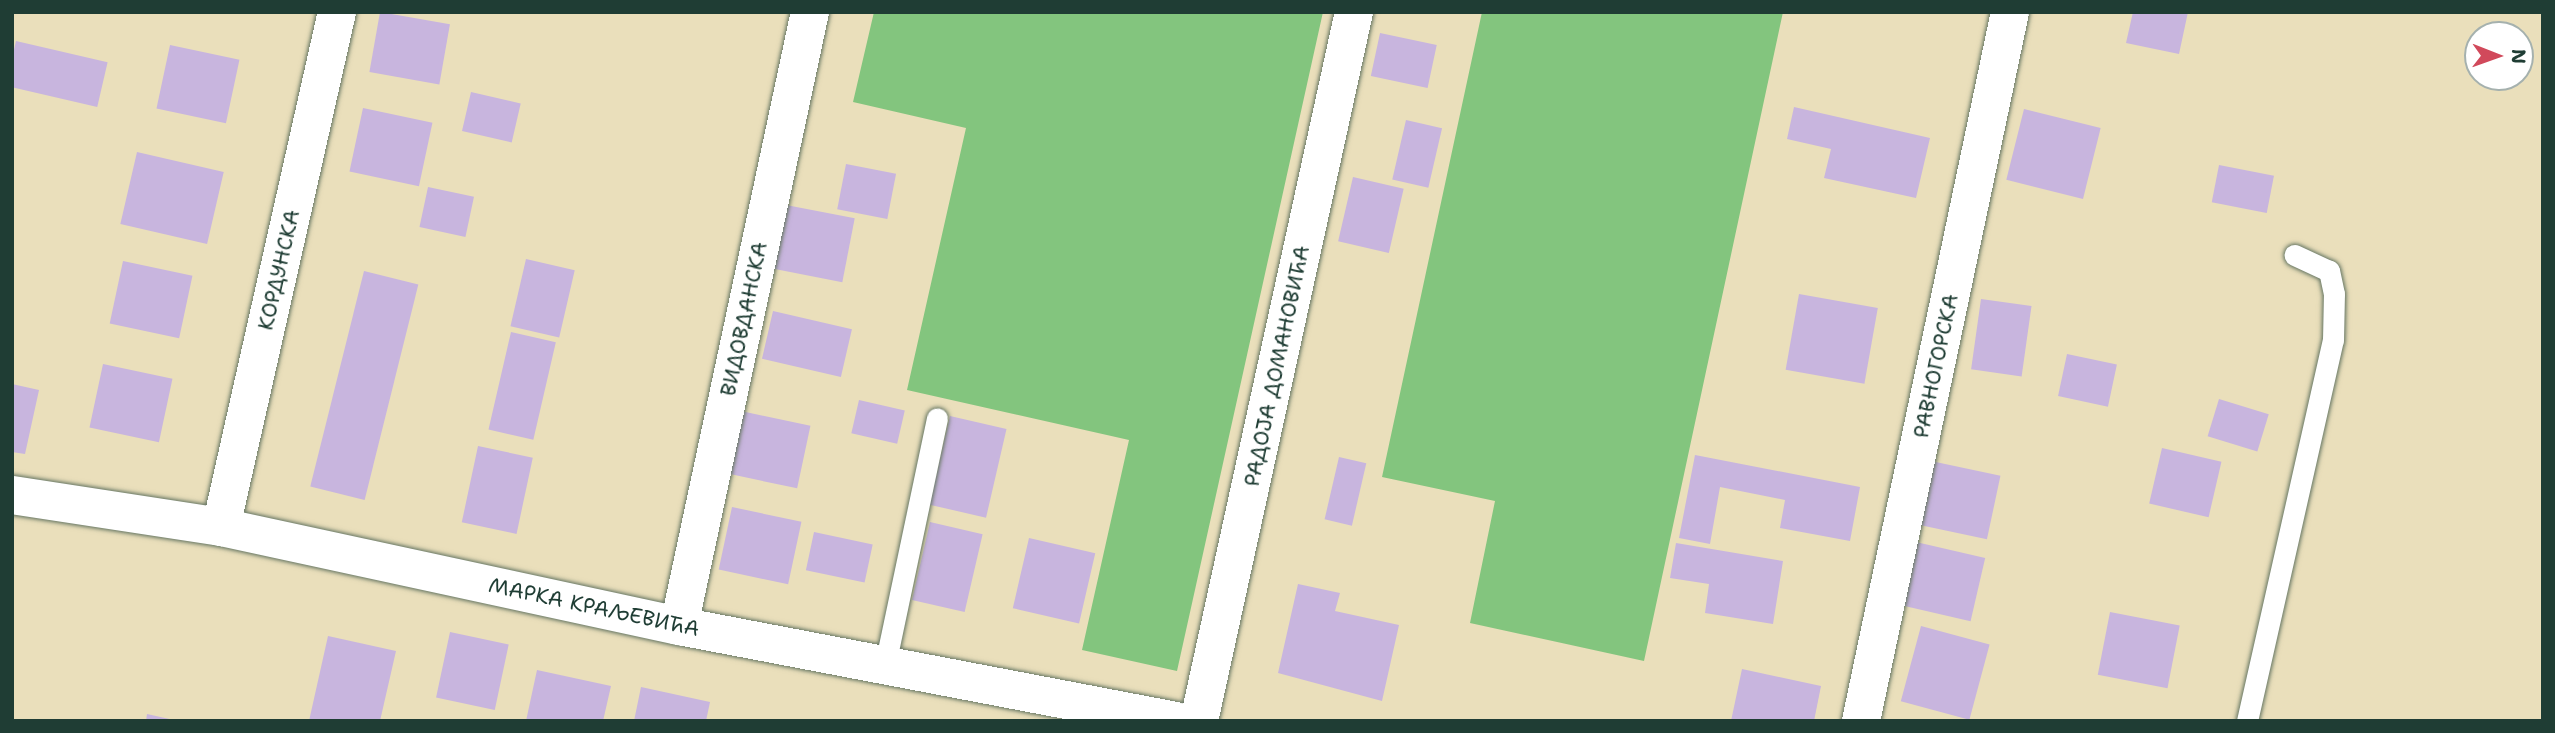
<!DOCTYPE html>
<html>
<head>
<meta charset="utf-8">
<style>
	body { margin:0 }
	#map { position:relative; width:2555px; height:733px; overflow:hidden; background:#eadfbb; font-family:"Shantell Sans",sans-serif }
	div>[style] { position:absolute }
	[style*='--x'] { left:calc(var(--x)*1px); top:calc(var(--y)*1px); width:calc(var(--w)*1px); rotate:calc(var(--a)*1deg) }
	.green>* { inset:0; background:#83c57e }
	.building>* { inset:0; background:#c8b5de; transform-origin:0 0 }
	.roads { filter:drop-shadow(0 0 2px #667663) drop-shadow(0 0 2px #667663) }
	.lane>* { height:21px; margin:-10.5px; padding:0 10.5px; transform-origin:10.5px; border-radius:10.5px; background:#fff }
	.street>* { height:38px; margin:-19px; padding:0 19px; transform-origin:19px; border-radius:19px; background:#fff }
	span { translate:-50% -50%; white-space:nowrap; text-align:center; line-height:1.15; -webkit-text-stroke:5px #fff; paint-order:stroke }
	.street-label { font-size:21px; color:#1f3d34 }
	.frame { position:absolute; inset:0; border:14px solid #1f3d34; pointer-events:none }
	.north { position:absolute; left:2464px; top:21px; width:70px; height:70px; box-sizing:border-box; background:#fff; border:2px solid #a5b1ae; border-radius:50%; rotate:91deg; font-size:19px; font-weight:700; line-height:28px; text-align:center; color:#1f3d34 }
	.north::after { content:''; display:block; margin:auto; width:24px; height:32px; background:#d1495b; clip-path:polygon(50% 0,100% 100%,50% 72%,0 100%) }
</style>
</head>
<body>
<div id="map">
	<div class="green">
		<i style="clip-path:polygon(874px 12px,1323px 12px,1177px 671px,1082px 650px,1129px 440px,907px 390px,966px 128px,853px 102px)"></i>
		<i style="clip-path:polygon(1482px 12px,1783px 12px,1644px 661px,1470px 623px,1495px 501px,1382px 477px)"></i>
	</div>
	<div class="building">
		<i style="left:380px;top:12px;width:71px;height:61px;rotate:10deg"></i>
		<i style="clip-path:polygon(2133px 12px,2188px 12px,2179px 54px,2126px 43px)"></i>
		<i style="left:1380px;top:33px;width:58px;height:44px;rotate:12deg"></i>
		<i style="left:16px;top:41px;width:94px;height:46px;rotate:13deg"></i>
		<i style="left:170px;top:45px;width:71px;height:65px;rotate:12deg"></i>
		<i style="left:471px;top:92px;width:51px;height:40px;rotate:13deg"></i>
		<i style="clip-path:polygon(1794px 107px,1930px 138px,1916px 198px,1824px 178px,1831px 149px,1787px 139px)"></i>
		<i style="left:363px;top:108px;width:71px;height:65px;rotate:12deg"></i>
		<i style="left:2024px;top:109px;width:79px;height:73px;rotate:14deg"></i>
		<i style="left:1406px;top:120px;width:37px;height:61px;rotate:13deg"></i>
		<i style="left:137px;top:152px;width:89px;height:74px;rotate:13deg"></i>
		<i style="left:846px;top:164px;width:51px;height:46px;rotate:11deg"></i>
		<i style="left:2219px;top:165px;width:56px;height:38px;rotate:11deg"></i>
		<i style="left:1353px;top:177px;width:52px;height:66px;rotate:13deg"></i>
		<i style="left:428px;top:187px;width:47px;height:41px;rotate:12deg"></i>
		<i style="left:786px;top:205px;width:70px;height:65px;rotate:11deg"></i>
		<i style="left:526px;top:259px;width:50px;height:69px;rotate:13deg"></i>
		<i style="left:123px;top:261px;width:71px;height:64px;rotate:12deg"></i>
		<i style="left:364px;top:271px;width:56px;height:222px;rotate:14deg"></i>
		<i style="left:1799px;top:294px;width:80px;height:77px;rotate:10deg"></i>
		<i style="left:1981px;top:299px;width:51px;height:71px;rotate:8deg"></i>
		<i style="left:773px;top:311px;width:81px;height:49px;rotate:13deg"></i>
		<i style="left:511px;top:332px;width:46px;height:100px;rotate:13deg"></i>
		<i style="left:2067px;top:354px;width:51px;height:43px;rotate:12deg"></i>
		<i style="left:103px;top:364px;width:71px;height:65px;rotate:12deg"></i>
		<i style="clip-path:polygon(12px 384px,39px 390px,25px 454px,12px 452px)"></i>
		<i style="left:2219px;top:399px;width:52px;height:39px;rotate:17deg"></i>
		<i style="left:859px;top:400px;width:47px;height:34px;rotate:13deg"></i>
		<i style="left:741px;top:411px;width:71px;height:64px;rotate:12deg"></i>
		<i style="left:950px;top:416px;width:58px;height:91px;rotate:13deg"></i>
		<i style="left:478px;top:446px;width:56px;height:78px;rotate:12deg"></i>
		<i style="left:2162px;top:448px;width:61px;height:57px;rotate:13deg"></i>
		<i style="clip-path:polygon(1695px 455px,1860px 487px,1850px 541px,1780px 528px,1785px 500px,1720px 487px,1710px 544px,1679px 538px)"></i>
		<i style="left:1339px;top:457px;width:28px;height:64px;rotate:13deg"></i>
		<i style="left:1931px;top:461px;width:71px;height:65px;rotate:12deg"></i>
		<i style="left:732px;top:507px;width:71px;height:64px;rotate:12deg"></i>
		<i style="left:930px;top:522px;width:54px;height:80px;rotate:13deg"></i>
		<i style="left:814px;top:532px;width:60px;height:39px;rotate:12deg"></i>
		<i style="left:1029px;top:538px;width:68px;height:72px;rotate:13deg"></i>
		<i style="left:1916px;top:542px;width:71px;height:65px;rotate:13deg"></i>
		<i style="clip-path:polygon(1676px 543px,1783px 561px,1773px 624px,1705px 613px,1709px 584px,1670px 578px)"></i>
		<i style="clip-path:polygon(1298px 584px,1340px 593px,1335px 611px,1399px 625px,1382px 701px,1278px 673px)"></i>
		<i style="left:2110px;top:612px;width:71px;height:64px;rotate:11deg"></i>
		<i style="left:1921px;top:626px;width:71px;height:78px;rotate:15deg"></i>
		<i style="left:450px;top:632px;width:60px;height:67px;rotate:12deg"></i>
		<i style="clip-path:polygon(328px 636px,396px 651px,380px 721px,309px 721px)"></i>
		<i style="clip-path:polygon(1742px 669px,1821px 686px,1814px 721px,1731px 721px)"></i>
		<i style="clip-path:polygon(537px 670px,611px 686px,603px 721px,526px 721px)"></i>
		<i style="clip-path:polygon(641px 687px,710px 702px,706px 721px,634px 721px)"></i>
		<i style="clip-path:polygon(147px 714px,174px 720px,174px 721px,146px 721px)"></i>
	</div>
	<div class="roads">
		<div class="lane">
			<i style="--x:885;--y:665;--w:252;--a:-78.1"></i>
			<i style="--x:2247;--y:721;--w:391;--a:-77.3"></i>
			<i style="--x:2333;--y:340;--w:46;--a:-88.8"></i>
			<i style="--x:2334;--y:294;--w:24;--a:-102"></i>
			<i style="--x:2329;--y:271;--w:38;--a:-155"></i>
		</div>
		<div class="street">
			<i style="--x:12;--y:495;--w:211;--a:8.7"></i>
			<i style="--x:221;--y:527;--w:469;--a:12.2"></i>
			<i style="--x:679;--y:626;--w:506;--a:10.82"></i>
			<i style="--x:221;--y:527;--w:528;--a:-77.31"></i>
			<i style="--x:679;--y:626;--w:628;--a:-77.96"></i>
			<i style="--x:1199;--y:721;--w:726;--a:-77.67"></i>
			<i style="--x:1861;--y:721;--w:724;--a:-78.13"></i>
		</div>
	</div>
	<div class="street-label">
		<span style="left:279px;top:270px;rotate:-77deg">КОРДУНСКА</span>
		<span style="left:744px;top:319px;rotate:-78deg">ВИДОВДАНСКА</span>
		<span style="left:1277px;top:366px;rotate:-78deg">РАДОЈА ДОМАНОВИЋА</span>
		<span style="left:1936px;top:366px;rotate:-78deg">РАВНОГОРСКА</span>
		<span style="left:594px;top:607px;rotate:12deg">МАРКА КРАЉЕВИЋА</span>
	</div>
	<div class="frame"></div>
	<div class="north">N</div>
</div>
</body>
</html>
